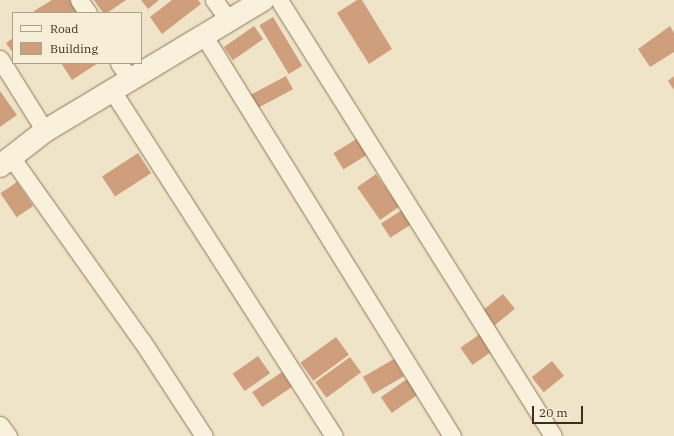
<!DOCTYPE html>
<html>
<head>
<meta charset="utf-8">
<style>
	body { margin:0 }
	#map { position:relative; width:674px; height:436px; overflow:hidden; background:#f0e4c8; font-family:"IBM Plex Serif",serif }
	div>[style] { position:absolute }
	[style*='--x'] { left:calc(var(--x)*1px); top:calc(var(--y)*1px); width:calc(var(--w)*1px); rotate:calc(var(--a)*1deg) }
	.building>* { inset:0; background:#cf9f7d; transform-origin:0 0 }
	.roads { filter:drop-shadow(0 0 1px #8d765c) drop-shadow(0 0 1px #8d765c) }
	.street>* { height:17px; margin:-8.5px; padding:0 8.5px; transform-origin:8.5px; border-radius:8.5px; background:#faf1dc }
	.secondary>* { height:22px; margin:-11px; padding:0 11px; transform-origin:11px; border-radius:11px; background:#faf1dc }
	span { translate:-50% -50%; white-space:nowrap; text-align:center; line-height:1.15; -webkit-text-stroke:3px #f7eed8; paint-order:stroke }
	.legend { position:absolute; left:12px; top:12px; width:130px; height:52px; box-sizing:border-box; background:#f7eed8; border:1px solid #ada18e; margin:0; padding:5px 7px; list-style:none; font-size:12px; color:#3d2e20 }
	.legend li { display:flex; align-items:center; gap:8px; height:20px }
	.legend b { width:20px; border:1px solid #ada18e }
	.scale { position:absolute; left:532px; top:406px; width:51px; height:18px; box-sizing:border-box; border:2px solid #3d2e20; border-top:0; padding-left:5px; font-size:12px; line-height:14px; white-space:nowrap; color:#3d2e20; -webkit-text-stroke:3px #f7eed8; paint-order:stroke }
</style>
</head>
<body>
<div id="map">
	<div class="building">
		<i style="clip-path:polygon(52px 0,70px 0,77px 13px,35px 13px,34px 11px)"></i>
		<i style="clip-path:polygon(94px 0,126px 0,107px 13px,103px 13px)"></i>
		<i style="clip-path:polygon(141px 0,159px 0,148px 9px)"></i>
		<i style="clip-path:polygon(172px 0,198px 0,201px 4px,162px 34px,150px 17px)"></i>
		<i style="clip-path:polygon(357px 0,362px 0,392px 49px,369px 64px,337px 13px)"></i>
		<i style="left:273px;top:17px;width:57px;height:16px;rotate:59deg"></i>
		<i style="left:254px;top:26px;width:16px;height:37px;rotate:55deg"></i>
		<i style="clip-path:polygon(670px 26px,674px 33px,674px 52px,650px 67px,638px 49px)"></i>
		<i style="clip-path:polygon(13px 38px,13px 53px,6px 43px)"></i>
		<i style="clip-path:polygon(61px 63px,98px 63px,72px 80px)"></i>
		<i style="left:286px;top:76px;width:15px;height:40px;rotate:62deg"></i>
		<i style="clip-path:polygon(674px 76px,674px 90px,668px 81px)"></i>
		<i style="clip-path:polygon(0 91px,17px 115px,0 127px)"></i>
		<i style="left:358px;top:138px;width:19px;height:29px;rotate:58deg"></i>
		<i style="left:138px;top:153px;width:24px;height:43px;rotate:57deg"></i>
		<i style="left:376px;top:174px;width:40px;height:23px;rotate:55deg"></i>
		<i style="left:17px;top:182px;width:29px;height:20px;rotate:56deg"></i>
		<i style="left:402px;top:210px;width:17px;height:25px;rotate:57deg"></i>
		<i style="left:503px;top:294px;width:19px;height:26px;rotate:51deg"></i>
		<i style="left:480px;top:334px;width:21px;height:24px;rotate:55deg"></i>
		<i style="left:336px;top:337px;width:22px;height:44px;rotate:54deg"></i>
		<i style="left:258px;top:356px;width:21px;height:31px;rotate:55deg"></i>
		<i style="left:350px;top:357px;width:19px;height:43px;rotate:54deg"></i>
		<i style="left:394px;top:359px;width:20px;height:36px;rotate:60deg"></i>
		<i style="left:552px;top:361px;width:19px;height:26px;rotate:51deg"></i>
		<i style="left:282px;top:372px;width:18px;height:36px;rotate:56deg"></i>
		<i style="left:407px;top:379px;width:19px;height:32px;rotate:55deg"></i>
	</div>
	<div class="roads">
		<div class="street">
			<i style="--x:79;--y:0;--w:16;--a:55"></i>
			<i style="--x:214;--y:0;--w:26;--a:54"></i>
			<i style="--x:279;--y:0;--w:515;--a:57.85"></i>
			<i style="--x:204;--y:36;--w:471;--a:58.2"></i>
			<i style="--x:0;--y:59;--w:85;--a:58"></i>
			<i style="--x:119;--y:63;--w:22;--a:56"></i>
			<i style="--x:113;--y:92;--w:409;--a:57.3"></i>
			<i style="--x:11;--y:157;--w:226;--a:54.6"></i>
			<i style="--x:142;--y:341;--w:113;--a:56.9"></i>
			<i style="--x:0;--y:425;--w:14;--a:54"></i>
		</div>
		<div class="secondary">
			<i style="--x:0;--y:166;--w:57;--a:-37.9"></i>
			<i style="--x:45;--y:131;--w:254;--a:-31"></i>
		</div>
	</div>
	<ul class="legend">
	<li><b style="height:5px;background:#faf1dc"></b>Road</li>
	<li><b style="height:11px;background:#cf9f7d"></b>Building</li>
	</ul>
	<div class="scale">20 m</div>
</div>
</body>
</html>
